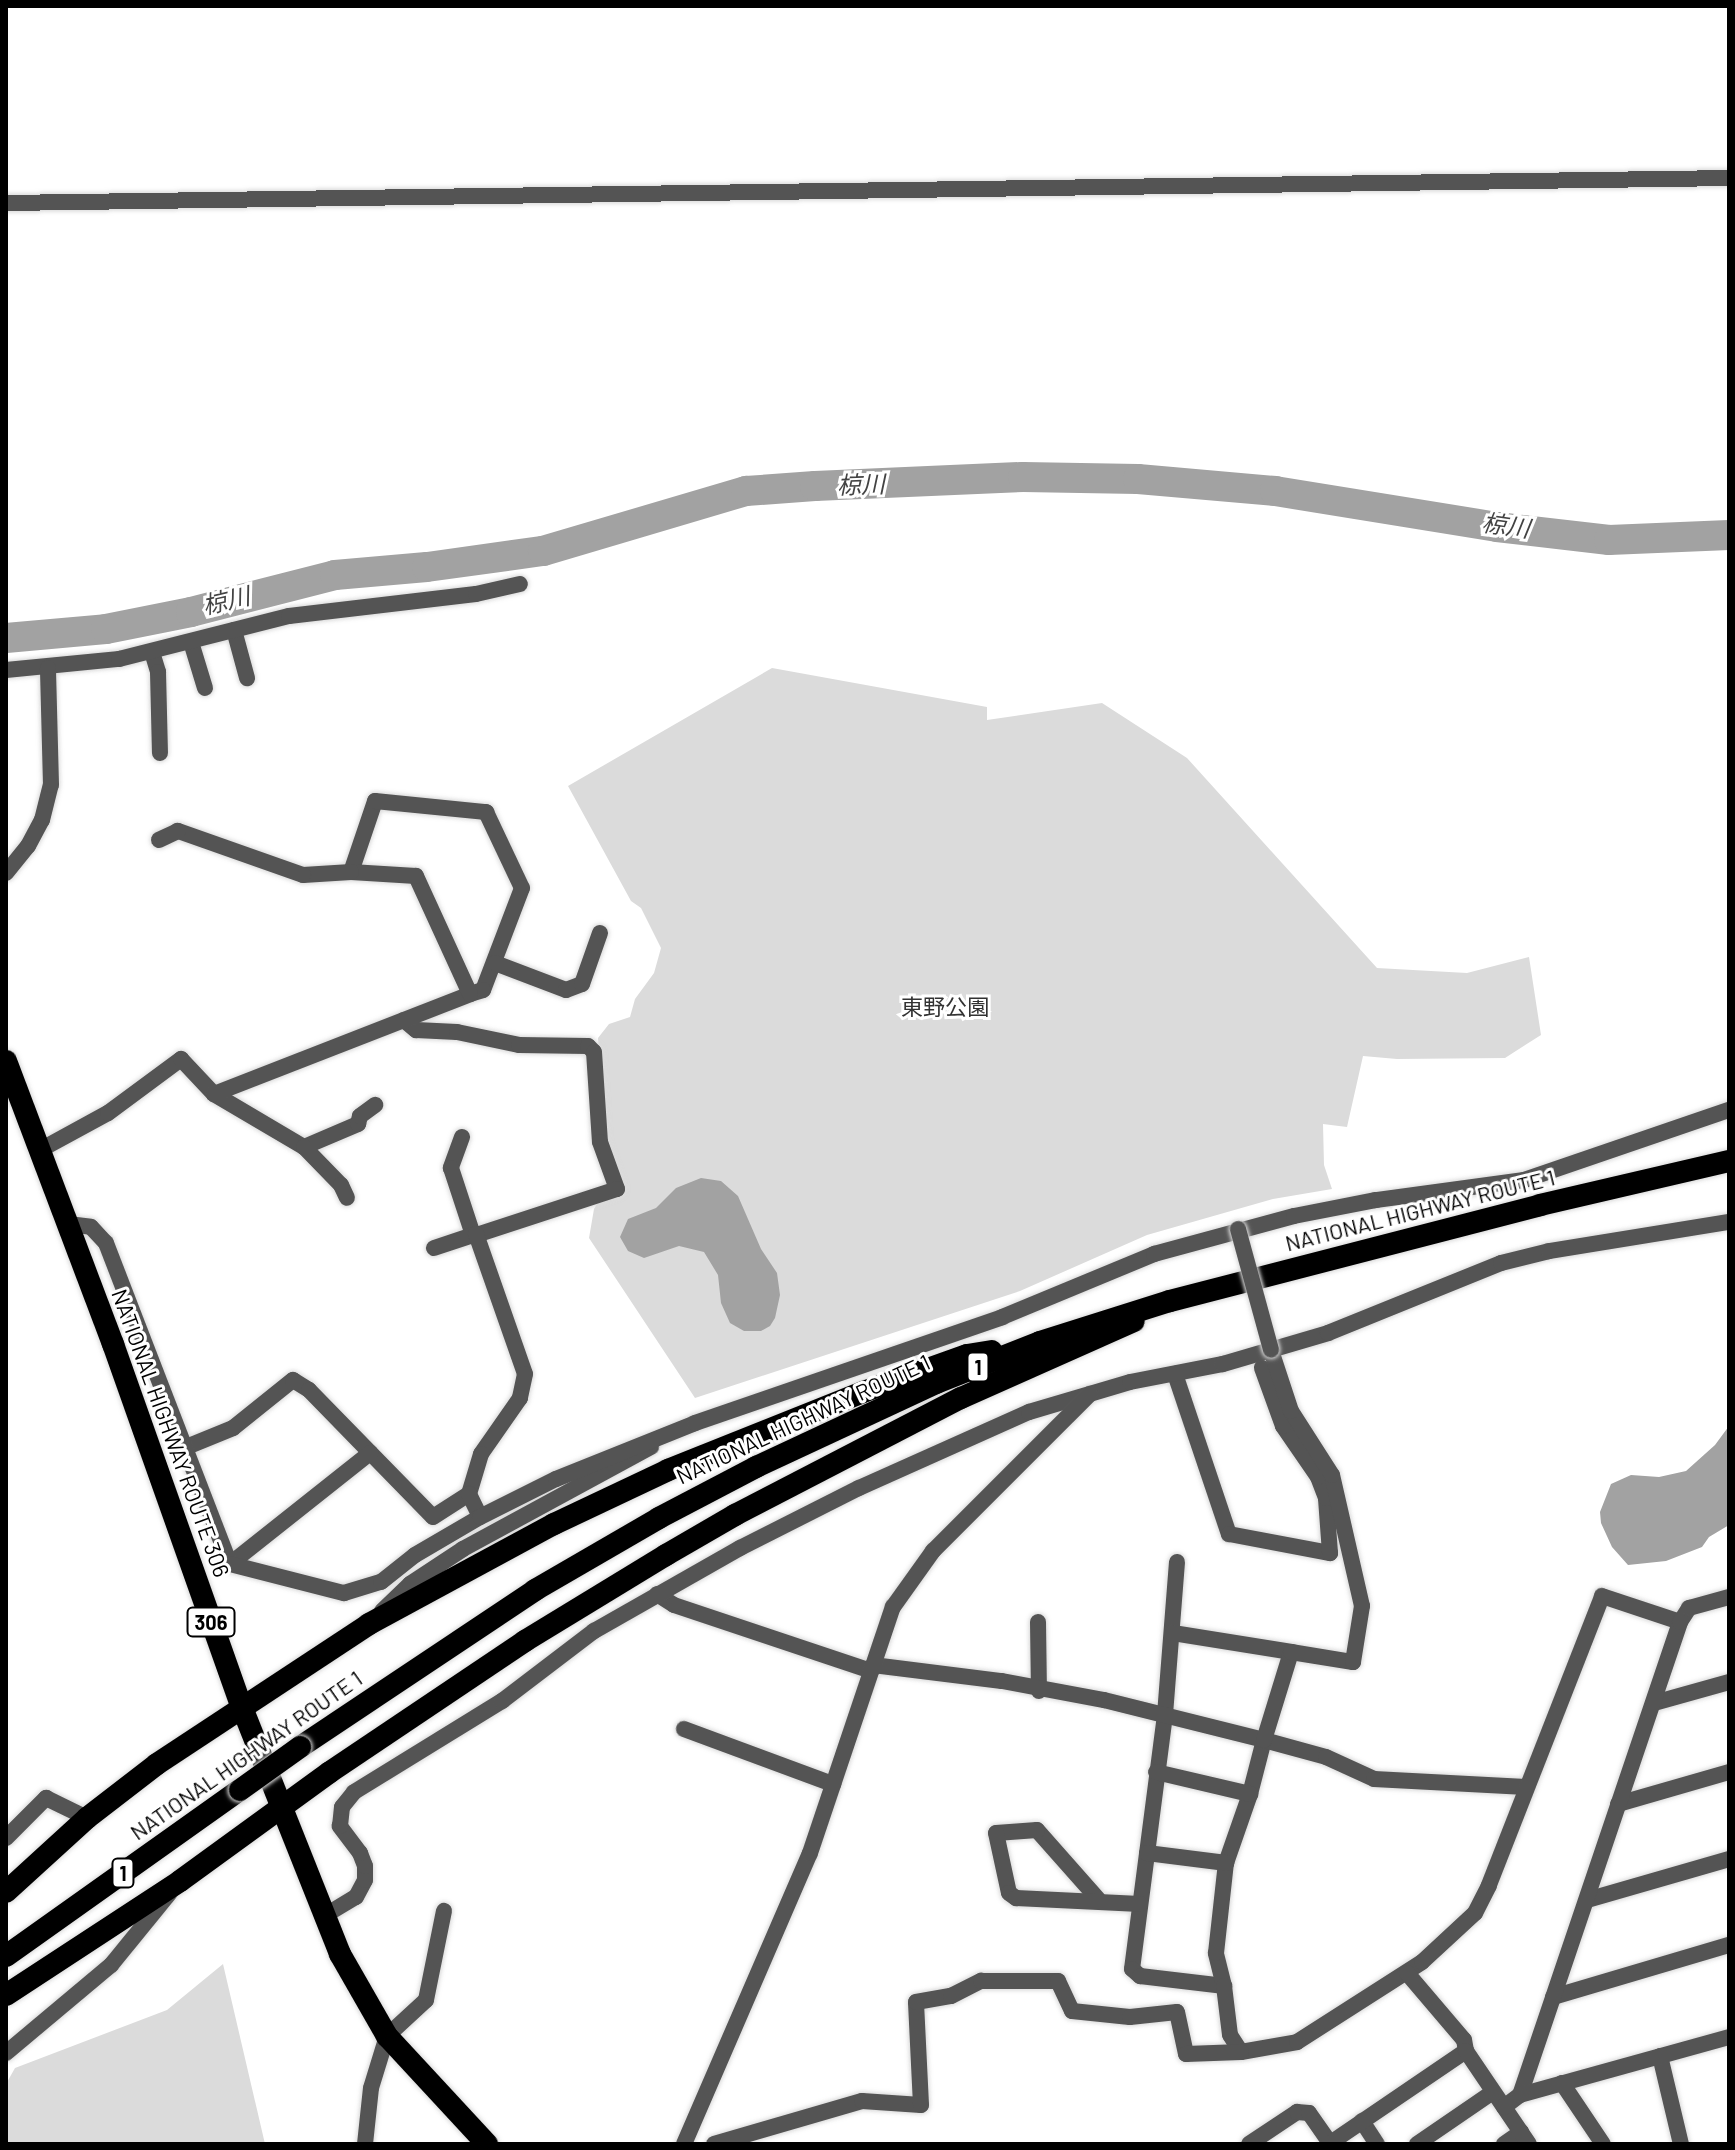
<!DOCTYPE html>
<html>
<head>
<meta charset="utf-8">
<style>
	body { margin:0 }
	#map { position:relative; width:1735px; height:2150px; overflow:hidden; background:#fff; font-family:Barlow,"Noto Sans JP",sans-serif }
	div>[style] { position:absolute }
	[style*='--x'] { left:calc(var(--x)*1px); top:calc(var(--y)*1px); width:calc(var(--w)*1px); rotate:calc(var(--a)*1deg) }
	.green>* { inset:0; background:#dbdbdb }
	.water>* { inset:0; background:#a2a2a2 }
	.river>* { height:30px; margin:-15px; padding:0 15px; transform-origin:15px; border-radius:15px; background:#a2a2a2 }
	.roads { filter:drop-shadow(0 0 2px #dbdbdb) drop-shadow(0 0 2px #dbdbdb) }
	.minor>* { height:16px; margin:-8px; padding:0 8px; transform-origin:8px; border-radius:8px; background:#545454 }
	.tertiary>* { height:16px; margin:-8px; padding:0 8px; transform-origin:8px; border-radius:8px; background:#545454 }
	.trunk>* { height:22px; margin:-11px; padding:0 11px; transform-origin:11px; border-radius:11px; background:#000 }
	.bridges { filter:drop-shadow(0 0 2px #dbdbdb) drop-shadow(0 0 2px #dbdbdb) }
	.minor-bridge>* { height:16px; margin:-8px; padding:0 8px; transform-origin:8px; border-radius:8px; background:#545454 }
	.trunk-bridge>* { height:22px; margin:-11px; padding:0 11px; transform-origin:11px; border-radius:11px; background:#000 }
	span { translate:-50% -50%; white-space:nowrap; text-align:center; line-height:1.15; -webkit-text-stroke:6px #fff; paint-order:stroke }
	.shield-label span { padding:2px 6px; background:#fff; border:2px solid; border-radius:6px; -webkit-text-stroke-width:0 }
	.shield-label { font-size:20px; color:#000; font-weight:700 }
	.park-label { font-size:22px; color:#323232 }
	.street-label { font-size:22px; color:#000 }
	.water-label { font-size:24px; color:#434343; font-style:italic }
	.frame { position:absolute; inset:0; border:8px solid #000; pointer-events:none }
</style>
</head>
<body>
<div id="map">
	<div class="green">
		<i style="clip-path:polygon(772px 668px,987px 707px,987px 720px,1102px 703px,1187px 758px,1377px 968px,1467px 973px,1529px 957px,1541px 1035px,1505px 1058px,1397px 1059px,1363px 1056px,1347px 1127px,1323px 1124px,1324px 1165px,1332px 1189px,1273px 1199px,1147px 1235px,1020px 1291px,695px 1398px,589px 1238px,594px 1209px,608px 1183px,598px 1038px,609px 1024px,630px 1017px,635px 999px,654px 973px,661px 948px,641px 908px,631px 901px,568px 786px)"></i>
		<i style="clip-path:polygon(223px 1964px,265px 2144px,6px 2144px,6px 2084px,15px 2068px,167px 2010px)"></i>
	</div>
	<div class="water">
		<i style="clip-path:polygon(701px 1178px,721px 1181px,738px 1196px,761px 1249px,777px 1273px,780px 1295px,775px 1318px,770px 1326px,761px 1331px,744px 1331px,730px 1323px,721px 1303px,718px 1275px,704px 1252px,679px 1246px,644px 1258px,628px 1251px,620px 1237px,628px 1219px,656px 1208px,676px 1188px)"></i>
		<i style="clip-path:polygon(1729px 1426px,1729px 1525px,1709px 1537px,1702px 1547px,1666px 1561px,1628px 1565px,1612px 1547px,1601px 1523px,1600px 1512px,1611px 1484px,1631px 1475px,1659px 1477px,1686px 1471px,1715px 1445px)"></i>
	</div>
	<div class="river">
		<i style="--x:6;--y:638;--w:100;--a:-5.1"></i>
		<i style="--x:106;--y:629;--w:87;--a:-11.3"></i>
		<i style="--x:191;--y:612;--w:149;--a:-14.4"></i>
		<i style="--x:335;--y:575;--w:92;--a:-5"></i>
		<i style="--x:427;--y:567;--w:117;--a:-7.9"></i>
		<i style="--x:543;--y:551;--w:212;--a:-16.5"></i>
		<i style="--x:746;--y:491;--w:69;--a:-4.1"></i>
		<i style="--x:815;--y:486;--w:208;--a:-2.5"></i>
		<i style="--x:1023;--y:477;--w:115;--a:1"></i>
		<i style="--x:1138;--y:479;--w:138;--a:5"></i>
		<i style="--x:1275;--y:491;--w:225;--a:9.2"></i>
		<i style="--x:1497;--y:527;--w:113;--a:6.6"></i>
		<i style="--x:1609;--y:540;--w:120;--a:-2.4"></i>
	</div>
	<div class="roads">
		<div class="minor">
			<i style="--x:6;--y:203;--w:1723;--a:-0.83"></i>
			<i style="--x:234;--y:630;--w:50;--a:74.8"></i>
			<i style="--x:191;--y:642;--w:48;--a:73.1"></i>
			<i style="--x:152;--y:652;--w:21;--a:73"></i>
			<i style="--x:158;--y:672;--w:81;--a:88.6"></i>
			<i style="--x:6;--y:670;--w:114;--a:-5.6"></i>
			<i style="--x:119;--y:659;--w:175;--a:-14.2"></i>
			<i style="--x:289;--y:616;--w:188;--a:-6.7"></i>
			<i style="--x:476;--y:594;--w:45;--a:-12.8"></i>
			<i style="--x:351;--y:872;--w:75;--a:-71.3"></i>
			<i style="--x:375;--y:801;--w:112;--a:5.7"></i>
			<i style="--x:486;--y:812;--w:84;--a:64.7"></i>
			<i style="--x:522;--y:888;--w:109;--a:110.9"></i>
			<i style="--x:483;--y:990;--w:14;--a:163"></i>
			<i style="--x:6;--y:873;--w:35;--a:-51"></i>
			<i style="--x:28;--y:846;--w:30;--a:-62"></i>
			<i style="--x:42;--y:820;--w:36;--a:-76"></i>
			<i style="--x:51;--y:785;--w:117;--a:-91.5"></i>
			<i style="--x:495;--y:963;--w:76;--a:20.8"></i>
			<i style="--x:566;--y:990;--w:17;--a:-21"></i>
			<i style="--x:582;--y:984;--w:54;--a:-70.6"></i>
			<i style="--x:404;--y:1020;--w:16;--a:40"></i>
			<i style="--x:416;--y:1030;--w:41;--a:2.8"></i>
			<i style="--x:457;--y:1032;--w:63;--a:11.8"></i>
			<i style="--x:519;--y:1045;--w:69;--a:0.8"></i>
			<i style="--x:588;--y:1046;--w:8;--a:45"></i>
			<i style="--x:594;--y:1052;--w:90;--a:86.2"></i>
			<i style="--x:600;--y:1142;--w:50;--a:70.1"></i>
			<i style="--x:617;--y:1189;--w:148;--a:161.9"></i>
			<i style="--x:214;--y:1094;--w:104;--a:30.5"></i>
			<i style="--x:304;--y:1147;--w:59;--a:-23.1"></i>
			<i style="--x:358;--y:1124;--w:8;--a:-76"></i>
			<i style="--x:360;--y:1116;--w:19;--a:-36"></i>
			<i style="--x:462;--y:1137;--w:33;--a:110"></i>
			<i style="--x:451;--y:1168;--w:71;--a:71.8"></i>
			<i style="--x:304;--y:1147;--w:53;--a:45.8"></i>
			<i style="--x:341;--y:1185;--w:14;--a:65"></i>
			<i style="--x:40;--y:1150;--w:77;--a:-28.6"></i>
			<i style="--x:108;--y:1113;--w:91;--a:-36.5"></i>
			<i style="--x:181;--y:1059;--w:48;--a:46.7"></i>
			<i style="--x:214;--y:1094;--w:275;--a:-21.3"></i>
			<i style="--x:470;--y:994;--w:130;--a:-114.6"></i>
			<i style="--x:416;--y:876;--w:65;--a:-176.5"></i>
			<i style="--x:351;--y:872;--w:48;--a:176.4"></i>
			<i style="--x:303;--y:875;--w:133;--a:-160.6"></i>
			<i style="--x:178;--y:831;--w:21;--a:155"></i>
			<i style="--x:434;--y:1248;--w:44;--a:-18.4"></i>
			<i style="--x:476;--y:1234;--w:148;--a:70.7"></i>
			<i style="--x:525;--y:1374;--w:25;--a:102"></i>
			<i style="--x:520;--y:1398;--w:68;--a:124.9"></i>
			<i style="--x:481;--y:1454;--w:42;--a:106.7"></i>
			<i style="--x:1175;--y:1374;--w:169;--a:71.4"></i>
			<i style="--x:1229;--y:1534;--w:103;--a:10.7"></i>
			<i style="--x:1330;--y:1553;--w:55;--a:-94.2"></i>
			<i style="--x:1326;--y:1498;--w:22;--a:-111"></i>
			<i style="--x:1318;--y:1477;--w:62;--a:-124.5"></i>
			<i style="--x:1283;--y:1426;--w:62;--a:-109.9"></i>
			<i style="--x:184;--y:1448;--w:53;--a:-22.2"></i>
			<i style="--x:233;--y:1428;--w:77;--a:-38.7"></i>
			<i style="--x:293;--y:1380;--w:19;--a:32"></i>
			<i style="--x:309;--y:1390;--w:177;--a:45.7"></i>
			<i style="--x:433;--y:1517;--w:43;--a:-32.6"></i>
			<i style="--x:469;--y:1494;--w:25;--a:64"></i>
			<i style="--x:1177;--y:1562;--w:153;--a:94.5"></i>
			<i style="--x:1165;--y:1715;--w:256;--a:97.4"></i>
			<i style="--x:1132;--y:1969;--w:11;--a:41"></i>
			<i style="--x:1140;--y:1976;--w:85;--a:6.8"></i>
			<i style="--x:1224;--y:1986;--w:34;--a:-104"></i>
			<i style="--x:1216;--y:1953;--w:91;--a:-83.7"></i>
			<i style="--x:1226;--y:1863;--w:73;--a:-70.8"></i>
			<i style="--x:1250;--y:1794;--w:56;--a:-75.5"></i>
			<i style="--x:1264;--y:1740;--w:64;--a:15.3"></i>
			<i style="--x:1326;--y:1757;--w:53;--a:24.6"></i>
			<i style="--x:1374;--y:1779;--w:152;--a:3"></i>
			<i style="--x:230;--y:1564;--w:179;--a:-38.4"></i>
			<i style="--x:657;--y:1594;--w:20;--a:33"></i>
			<i style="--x:674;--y:1605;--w:208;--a:18.5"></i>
			<i style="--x:382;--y:1611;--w:39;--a:-44"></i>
			<i style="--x:410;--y:1584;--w:64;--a:-33.4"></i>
			<i style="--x:463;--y:1549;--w:214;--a:-28.5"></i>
			<i style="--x:1038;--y:1622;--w:69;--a:89.2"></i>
			<i style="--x:1173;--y:1633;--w:120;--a:9.1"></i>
			<i style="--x:873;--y:1665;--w:130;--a:7.1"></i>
			<i style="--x:1002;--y:1681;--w:104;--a:10.6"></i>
			<i style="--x:1104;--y:1700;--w:165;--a:14"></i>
			<i style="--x:1264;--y:1740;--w:92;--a:-72.9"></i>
			<i style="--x:1291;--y:1652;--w:63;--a:9.2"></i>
			<i style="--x:1353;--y:1662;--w:57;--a:-80.9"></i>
			<i style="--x:1362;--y:1606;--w:134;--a:-102.9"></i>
			<i style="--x:1332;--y:1475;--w:76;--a:-122.6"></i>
			<i style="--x:1291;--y:1411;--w:64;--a:-108.2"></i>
			<i style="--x:1654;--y:1703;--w:78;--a:-15.6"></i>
			<i style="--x:684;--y:1729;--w:159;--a:20.3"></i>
			<i style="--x:1156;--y:1772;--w:97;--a:13.2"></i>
			<i style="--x:1618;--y:1804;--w:116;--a:-16.1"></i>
			<i style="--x:6;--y:1838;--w:57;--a:-45"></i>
			<i style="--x:46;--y:1798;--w:46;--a:26"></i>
			<i style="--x:1147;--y:1853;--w:80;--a:7.2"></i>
			<i style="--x:1098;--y:1899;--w:92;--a:-131.5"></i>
			<i style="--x:1037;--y:1830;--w:41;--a:175.8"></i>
			<i style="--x:996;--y:1833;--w:61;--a:77.8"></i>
			<i style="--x:1009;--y:1893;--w:9;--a:36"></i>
			<i style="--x:1016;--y:1898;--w:124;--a:2.8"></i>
			<i style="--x:1587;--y:1900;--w:148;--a:-16.1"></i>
			<i style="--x:324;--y:1916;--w:37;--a:-31"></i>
			<i style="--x:356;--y:1897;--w:19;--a:-62"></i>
			<i style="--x:365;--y:1880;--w:14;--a:-90"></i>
			<i style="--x:365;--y:1866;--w:14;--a:-111"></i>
			<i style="--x:360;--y:1853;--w:34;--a:-127"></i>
			<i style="--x:340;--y:1826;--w:19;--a:-84"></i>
			<i style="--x:342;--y:1807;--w:19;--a:-51"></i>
			<i style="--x:354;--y:1792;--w:174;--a:-31.6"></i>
			<i style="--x:502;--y:1701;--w:116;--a:-37.3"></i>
			<i style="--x:594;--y:1631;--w:168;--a:-29.6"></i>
			<i style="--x:740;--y:1548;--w:133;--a:-26.8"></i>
			<i style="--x:859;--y:1488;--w:186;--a:-24.1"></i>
			<i style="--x:1029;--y:1412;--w:105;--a:-16.5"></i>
			<i style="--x:1130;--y:1382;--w:95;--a:-11"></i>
			<i style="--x:1223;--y:1364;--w:109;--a:-16.4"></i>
			<i style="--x:1328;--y:1333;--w:187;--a:-22"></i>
			<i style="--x:1501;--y:1263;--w:49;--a:-14"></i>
			<i style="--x:1549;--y:1251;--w:182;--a:-9.2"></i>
			<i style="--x:1224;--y:1986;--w:49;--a:83"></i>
			<i style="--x:1230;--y:2035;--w:20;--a:57"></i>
			<i style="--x:1241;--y:2052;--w:57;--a:-10.1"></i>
			<i style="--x:1297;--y:2042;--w:148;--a:-32.6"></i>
			<i style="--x:1422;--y:1962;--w:72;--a:-42.8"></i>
			<i style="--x:1475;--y:1913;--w:31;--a:-63"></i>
			<i style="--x:1489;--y:1885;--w:310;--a:-68.6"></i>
			<i style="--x:1602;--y:1596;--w:82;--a:18.4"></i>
			<i style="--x:1553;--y:1997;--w:184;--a:-16.5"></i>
			<i style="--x:6;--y:2053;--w:137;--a:-40"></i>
			<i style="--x:111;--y:1965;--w:92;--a:-50.8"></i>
			<i style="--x:1660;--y:2056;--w:90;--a:76.6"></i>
			<i style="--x:1562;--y:2083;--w:73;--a:56.1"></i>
			<i style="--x:1520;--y:2095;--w:499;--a:-71.3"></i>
			<i style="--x:1680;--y:1622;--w:17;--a:-57"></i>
			<i style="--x:1689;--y:1608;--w:41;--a:-15.4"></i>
			<i style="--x:1362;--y:2121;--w:27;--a:57"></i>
			<i style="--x:365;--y:2144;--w:56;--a:-83.9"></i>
			<i style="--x:371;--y:2088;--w:54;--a:-72.9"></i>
			<i style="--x:387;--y:2036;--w:53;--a:-42.7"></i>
			<i style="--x:426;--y:2000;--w:91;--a:-78.6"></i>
			<i style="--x:684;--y:2144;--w:317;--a:-66.6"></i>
			<i style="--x:810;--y:1853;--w:260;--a:-71.4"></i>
			<i style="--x:893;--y:1607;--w:69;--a:-54.5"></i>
			<i style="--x:933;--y:1551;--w:222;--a:-45"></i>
			<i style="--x:714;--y:2144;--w:154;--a:-16.2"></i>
			<i style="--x:862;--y:2101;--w:59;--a:3.9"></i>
			<i style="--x:921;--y:2105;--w:103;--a:-92.8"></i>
			<i style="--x:916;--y:2002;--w:36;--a:-10"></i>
			<i style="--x:951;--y:1996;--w:34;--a:-27"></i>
			<i style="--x:981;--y:1981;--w:77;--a:0"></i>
			<i style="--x:1058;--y:1981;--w:33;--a:65"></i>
			<i style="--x:1072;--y:2011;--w:58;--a:5.9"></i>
			<i style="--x:1130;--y:2017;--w:47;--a:-6.1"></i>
			<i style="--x:1177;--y:2012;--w:43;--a:77.9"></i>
			<i style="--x:1186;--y:2054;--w:55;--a:-2.1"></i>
			<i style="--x:1249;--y:2144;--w:58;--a:-33.7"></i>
			<i style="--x:1297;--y:2112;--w:12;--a:5"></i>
			<i style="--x:1309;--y:2113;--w:37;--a:55"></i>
			<i style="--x:1329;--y:2144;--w:166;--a:-34.2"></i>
			<i style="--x:1466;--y:2051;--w:11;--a:-100"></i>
			<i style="--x:1464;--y:2040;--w:88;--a:-130.4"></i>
			<i style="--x:1417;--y:2144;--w:92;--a:-34.4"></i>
			<i style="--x:1504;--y:2144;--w:21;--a:-35"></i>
		</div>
		<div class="tertiary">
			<i style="--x:68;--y:1224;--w:23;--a:7"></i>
			<i style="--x:91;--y:1227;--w:22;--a:47"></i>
			<i style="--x:106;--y:1243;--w:344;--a:68.9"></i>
			<i style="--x:230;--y:1564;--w:118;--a:14.3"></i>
			<i style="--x:344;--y:1593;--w:39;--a:-17"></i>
			<i style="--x:381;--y:1582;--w:43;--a:-38.5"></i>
			<i style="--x:415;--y:1555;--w:75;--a:-30.3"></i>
			<i style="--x:480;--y:1517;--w:85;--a:-26.6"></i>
			<i style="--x:556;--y:1479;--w:150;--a:-21.9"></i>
			<i style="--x:695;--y:1423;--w:325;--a:-19"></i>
			<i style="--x:1002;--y:1317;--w:165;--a:-22.5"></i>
			<i style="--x:1154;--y:1254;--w:145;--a:-15.2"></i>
			<i style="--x:1294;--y:1216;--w:84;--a:-11"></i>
			<i style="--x:1376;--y:1200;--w:149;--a:-7.7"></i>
			<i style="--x:1524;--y:1180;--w:217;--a:-18.9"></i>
			<i style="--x:1466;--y:2051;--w:112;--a:55.9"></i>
			<i style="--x:1504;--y:2107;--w:20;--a:-37"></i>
			<i style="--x:1520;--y:2095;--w:217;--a:-15.5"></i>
		</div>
		<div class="trunk">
			<i style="--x:6;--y:1061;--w:303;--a:69.3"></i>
			<i style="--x:113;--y:1344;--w:383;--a:70.5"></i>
			<i style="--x:241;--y:1705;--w:268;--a:68.3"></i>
			<i style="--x:340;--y:1954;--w:95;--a:60.2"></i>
			<i style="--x:387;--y:2036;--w:147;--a:47.2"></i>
			<i style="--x:300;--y:1747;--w:283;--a:-33.7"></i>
			<i style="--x:535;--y:1590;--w:143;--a:-30.1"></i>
			<i style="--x:659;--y:1518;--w:110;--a:-27.7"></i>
			<i style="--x:756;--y:1467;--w:199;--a:-25"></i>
			<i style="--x:936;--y:1383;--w:112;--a:-21.5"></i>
			<i style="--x:1040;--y:1342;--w:136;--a:-17.5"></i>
			<i style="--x:1170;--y:1301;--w:382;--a:-14.5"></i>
			<i style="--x:1540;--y:1205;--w:194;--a:-13.1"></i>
			<i style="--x:6;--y:1892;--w:110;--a:-42.4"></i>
			<i style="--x:87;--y:1818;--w:88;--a:-37.6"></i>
			<i style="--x:157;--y:1764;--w:254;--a:-33.4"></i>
			<i style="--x:369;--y:1624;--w:210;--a:-28.4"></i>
			<i style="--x:554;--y:1524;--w:126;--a:-25.3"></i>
			<i style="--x:668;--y:1470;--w:210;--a:-21.8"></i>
			<i style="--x:863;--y:1392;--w:110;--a:-19.6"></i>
			<i style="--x:967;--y:1355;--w:25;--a:-9"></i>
			<i style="--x:6;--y:1956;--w:287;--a:-35.4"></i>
			<i style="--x:6;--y:1995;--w:208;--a:-33.2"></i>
			<i style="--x:180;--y:1881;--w:185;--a:-36"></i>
			<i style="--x:330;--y:1772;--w:235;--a:-33.9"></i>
			<i style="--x:525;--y:1641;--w:165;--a:-31.4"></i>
			<i style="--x:666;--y:1555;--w:80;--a:-30.1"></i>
			<i style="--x:735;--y:1515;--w:254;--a:-27.4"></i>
			<i style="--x:961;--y:1398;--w:189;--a:-24"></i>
		</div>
	</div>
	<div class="bridges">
		<div class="minor-bridge">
			<i style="--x:1238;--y:1229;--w:125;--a:74.7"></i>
		</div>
		<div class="trunk-bridge">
			<i style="--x:240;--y:1790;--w:74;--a:-35.6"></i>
		</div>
	</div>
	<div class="shield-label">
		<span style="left:978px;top:1367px">1</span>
		<span style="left:211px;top:1622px">306</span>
		<span style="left:123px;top:1873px">1</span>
	</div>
	<div class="park-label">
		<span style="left:945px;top:1007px">東野公園</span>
	</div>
	<div class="street-label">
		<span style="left:1420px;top:1210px;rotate:-14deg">NATIONAL HIGHWAY ROUTE 1</span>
		<span style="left:803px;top:1419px;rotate:-25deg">NATIONAL HIGHWAY ROUTE 1</span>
		<span style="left:171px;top:1433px;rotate:70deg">NATIONAL HIGHWAY ROUTE 306</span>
		<span style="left:246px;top:1755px;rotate:-35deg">NATIONAL HIGHWAY ROUTE 1</span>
	</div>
	<div class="water-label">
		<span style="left:861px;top:484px;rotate:-2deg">椋川</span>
		<span style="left:1506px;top:525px;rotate:8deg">椋川</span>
		<span style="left:226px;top:600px;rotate:-13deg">椋川</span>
	</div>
	<div class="frame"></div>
</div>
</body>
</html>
